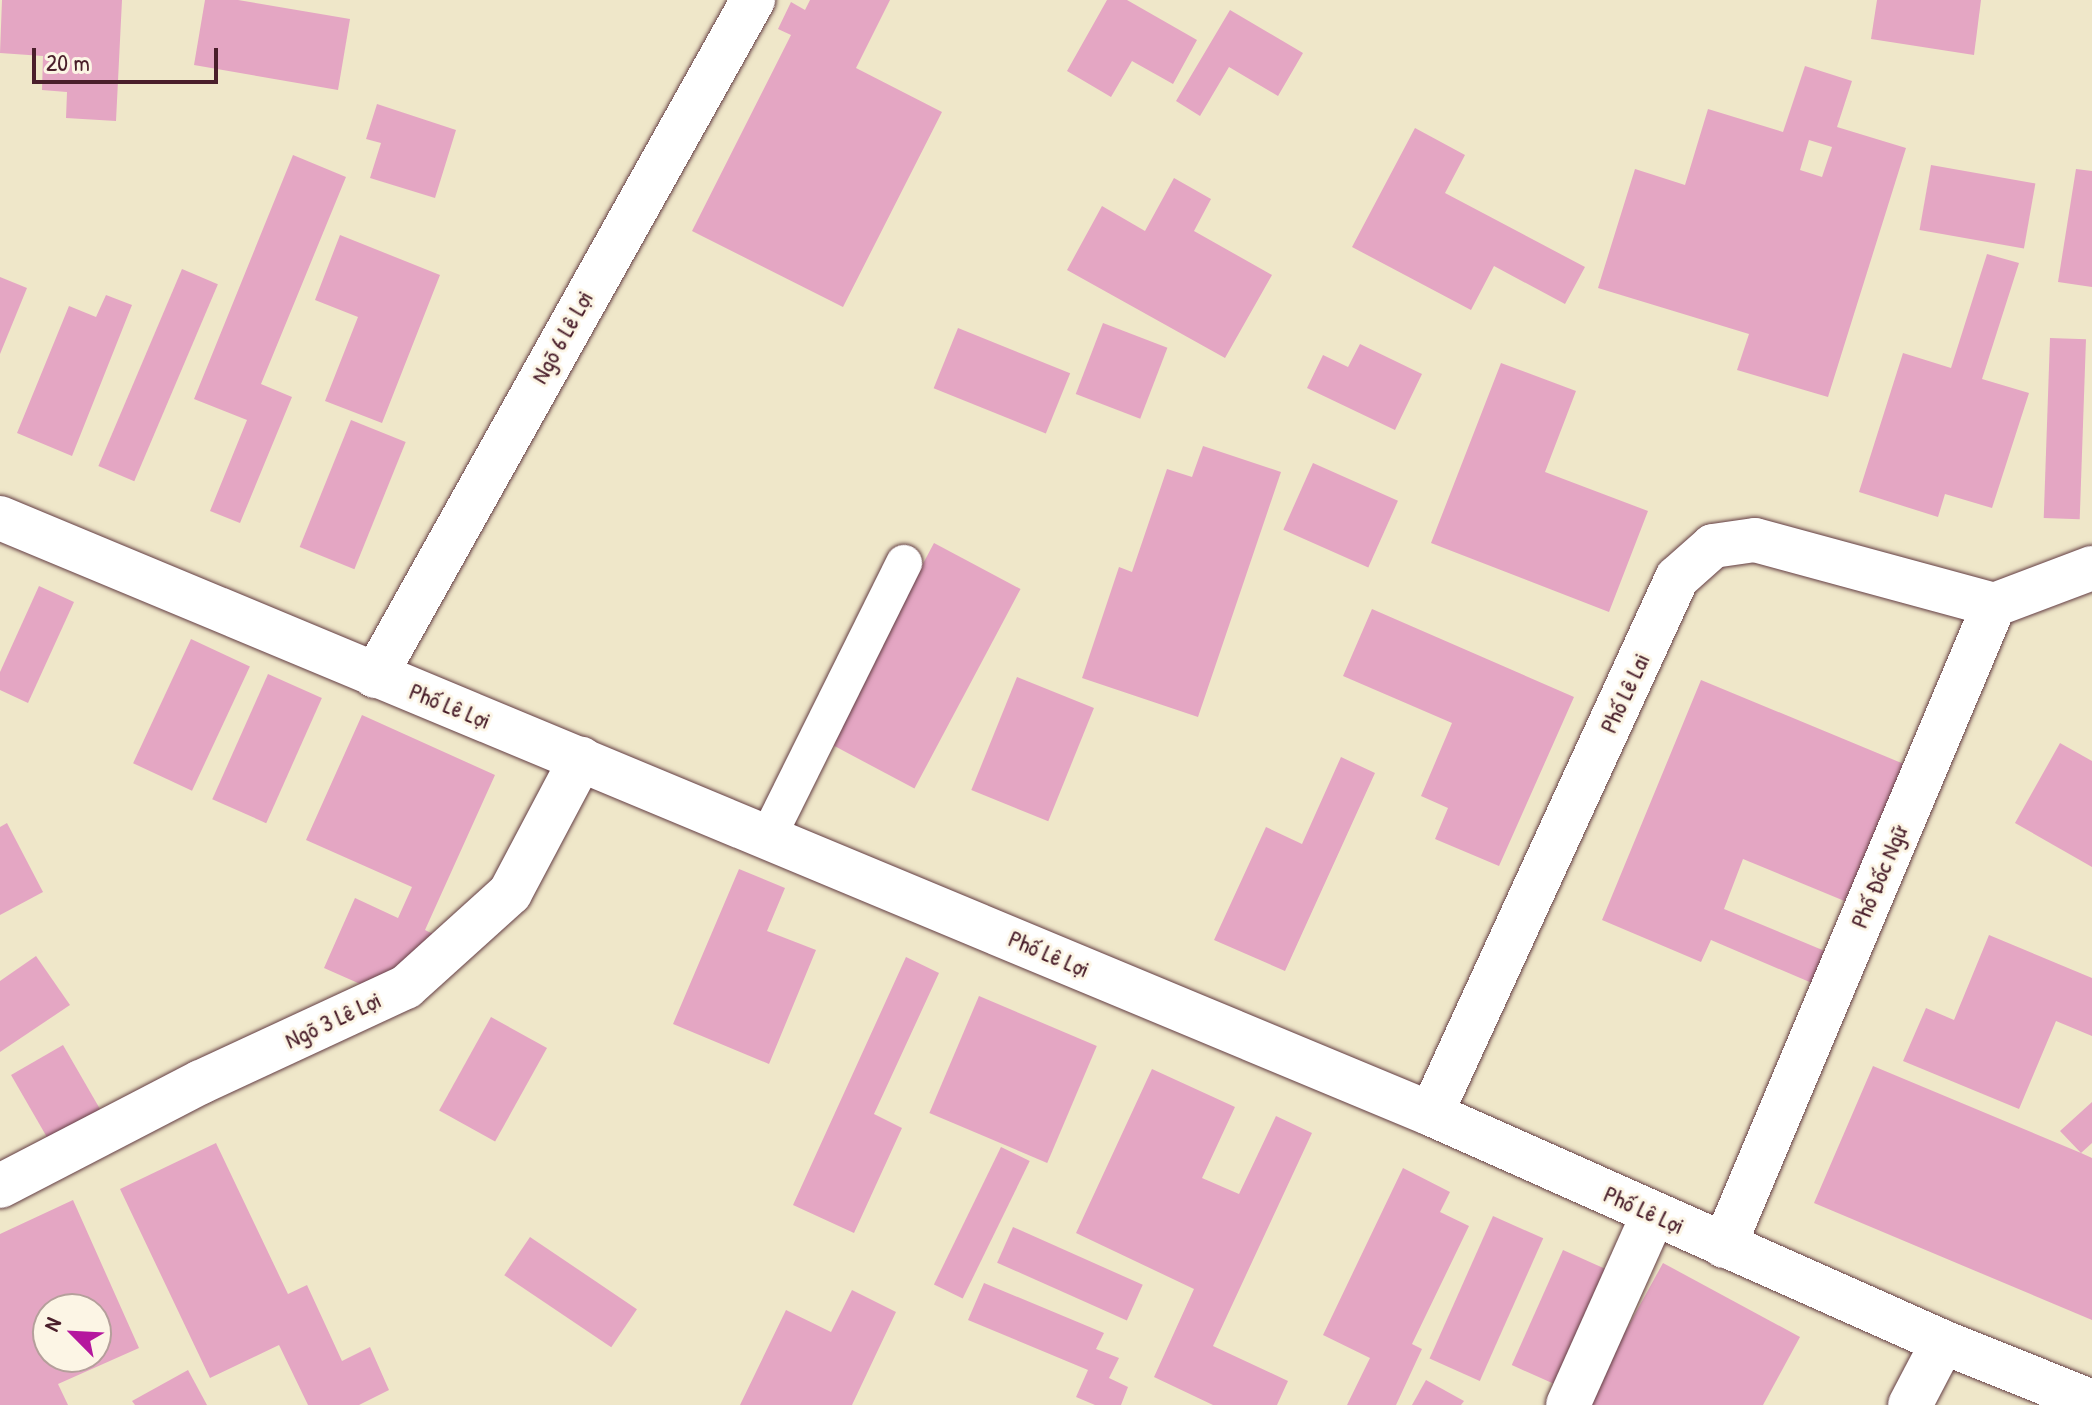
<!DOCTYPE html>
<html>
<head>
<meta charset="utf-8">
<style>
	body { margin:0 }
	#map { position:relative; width:2092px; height:1405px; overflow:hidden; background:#efe7c9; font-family:"Patrick Hand",sans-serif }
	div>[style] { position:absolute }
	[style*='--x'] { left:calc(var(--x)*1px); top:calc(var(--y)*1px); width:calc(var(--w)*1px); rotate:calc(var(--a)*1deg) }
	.building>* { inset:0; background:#e4a6c3; transform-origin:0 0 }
	.roads { filter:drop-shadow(0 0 2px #633d43) drop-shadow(0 0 2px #633d43) }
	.lane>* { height:36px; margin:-18px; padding:0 18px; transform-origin:18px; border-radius:18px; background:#fff }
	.street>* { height:44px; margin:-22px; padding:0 22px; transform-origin:22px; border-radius:22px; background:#fff }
	.secondary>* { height:44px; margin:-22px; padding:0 22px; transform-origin:22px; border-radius:22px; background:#fff }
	span { translate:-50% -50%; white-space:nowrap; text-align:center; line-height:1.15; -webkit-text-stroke:6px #fcf5e5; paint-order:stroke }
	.street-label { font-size:24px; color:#4a1f2b }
	.north { position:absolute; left:32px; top:1293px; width:80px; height:80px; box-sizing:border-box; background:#fcf5e5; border:2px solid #b59f9b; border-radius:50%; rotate:294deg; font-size:22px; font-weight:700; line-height:32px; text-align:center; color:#4a1f2b }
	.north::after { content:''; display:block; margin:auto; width:28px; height:36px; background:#b5179e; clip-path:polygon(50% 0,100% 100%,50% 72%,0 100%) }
	.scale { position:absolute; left:32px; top:48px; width:186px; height:36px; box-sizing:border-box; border:4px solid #4a1f2b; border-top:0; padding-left:10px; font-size:24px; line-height:28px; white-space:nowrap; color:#4a1f2b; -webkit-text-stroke:6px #fcf5e5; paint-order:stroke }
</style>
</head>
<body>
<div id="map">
	<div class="building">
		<i style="clip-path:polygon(2px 0,122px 0,116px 121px,66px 118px,67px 92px,42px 90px,43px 56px,0 53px)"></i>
		<i style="clip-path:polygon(205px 0,238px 0,350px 19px,338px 90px,194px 65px)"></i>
		<i style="clip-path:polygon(810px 0,890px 0,856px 68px,942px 112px,843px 307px,692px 231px,791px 35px,778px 29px,791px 2px,805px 10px)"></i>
		<i style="clip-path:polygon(1107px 0,1127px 0,1197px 40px,1173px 84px,1132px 61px,1111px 97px,1067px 71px)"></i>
		<i style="clip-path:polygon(1877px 0,1981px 0,1974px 55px,1871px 39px)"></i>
		<i style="clip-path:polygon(1230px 10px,1303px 53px,1278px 96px,1229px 67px,1200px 116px,1176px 101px)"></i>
		<i style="clip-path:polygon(evenodd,1805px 66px,1852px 81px,1837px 127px,1906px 148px,1828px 397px,1737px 370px,1749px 334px,1598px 288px,1635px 169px,1685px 185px,1708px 109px,1783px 132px,1805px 66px,1809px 140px,1832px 147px,1822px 177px,1800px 170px,1809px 140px)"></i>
		<i style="clip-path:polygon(377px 104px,456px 130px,435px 198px,370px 178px,381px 143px,366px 139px)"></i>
		<i style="clip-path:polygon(1415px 128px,1465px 155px,1445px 193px,1585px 267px,1565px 304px,1494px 266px,1471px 310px,1352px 247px)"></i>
		<i style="clip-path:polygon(293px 155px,346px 177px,261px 384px,292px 397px,240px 523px,210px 511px,247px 420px,194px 399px)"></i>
		<i style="left:1931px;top:165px;width:106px;height:66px;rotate:10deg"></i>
		<i style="clip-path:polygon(2076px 169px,2092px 171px,2092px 287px,2058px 282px)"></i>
		<i style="clip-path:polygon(1174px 178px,1211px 199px,1194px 231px,1272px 275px,1225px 358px,1067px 270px,1102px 206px,1145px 231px)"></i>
		<i style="clip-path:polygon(340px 235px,440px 275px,382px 423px,325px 401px,358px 317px,315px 300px)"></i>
		<i style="clip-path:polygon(1987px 254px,2019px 263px,1982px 379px,2029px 393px,1992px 508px,1945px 494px,1938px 517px,1859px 492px,1903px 353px,1951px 368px)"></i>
		<i style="left:182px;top:269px;width:39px;height:214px;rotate:23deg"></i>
		<i style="clip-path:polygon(0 277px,27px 288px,0 354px)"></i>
		<i style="clip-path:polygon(106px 295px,132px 305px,72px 456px,17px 433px,69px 306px,96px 317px)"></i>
		<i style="left:1103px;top:323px;width:69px;height:76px;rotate:21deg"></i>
		<i style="left:958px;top:328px;width:121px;height:65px;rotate:22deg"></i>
		<i style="left:2050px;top:338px;width:36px;height:180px;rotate:2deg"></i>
		<i style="clip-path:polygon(1360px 344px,1422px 374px,1395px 430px,1307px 388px,1323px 355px,1348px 367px)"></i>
		<i style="clip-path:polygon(1501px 363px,1576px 391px,1545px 472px,1648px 511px,1609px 612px,1431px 543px)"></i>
		<i style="left:351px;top:420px;width:59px;height:137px;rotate:22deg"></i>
		<i style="clip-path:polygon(1203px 446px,1281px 472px,1198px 717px,1082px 678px,1119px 567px,1132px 572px,1167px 469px,1192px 477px)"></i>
		<i style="left:1313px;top:463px;width:93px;height:73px;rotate:24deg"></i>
		<i style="left:934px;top:543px;width:98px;height:226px;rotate:28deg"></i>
		<i style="clip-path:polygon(39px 586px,74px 602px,28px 703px,0 690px,0 672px)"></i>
		<i style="clip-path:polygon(1372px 609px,1574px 697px,1499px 866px,1435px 839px,1448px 808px,1421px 796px,1452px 723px,1343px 676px)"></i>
		<i style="left:191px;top:639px;width:65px;height:137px;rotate:25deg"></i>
		<i style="left:268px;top:674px;width:59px;height:137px;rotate:24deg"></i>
		<i style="left:1017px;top:677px;width:83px;height:122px;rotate:22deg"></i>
		<i style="clip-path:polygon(1701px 680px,1916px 769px,1859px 907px,1743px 859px,1724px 909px,1832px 954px,1819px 986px,1711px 940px,1701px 962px,1602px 920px)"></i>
		<i style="clip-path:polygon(362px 715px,495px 775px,425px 930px,435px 935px,412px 962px,367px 987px,324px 968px,355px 898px,398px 918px,412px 887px,306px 840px)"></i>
		<i style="clip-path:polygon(2060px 743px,2092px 761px,2092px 867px,2015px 823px)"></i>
		<i style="clip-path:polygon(1341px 757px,1375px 773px,1285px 971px,1214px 940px,1266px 827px,1302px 844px)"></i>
		<i style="clip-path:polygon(7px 823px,43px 892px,0 915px,0 827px)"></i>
		<i style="clip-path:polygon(739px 869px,785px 888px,767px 931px,816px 950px,769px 1064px,673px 1024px)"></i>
		<i style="clip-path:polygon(1989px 935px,2092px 978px,2092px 1036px,2056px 1021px,2019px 1109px,1903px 1061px,1926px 1008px,1954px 1020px)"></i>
		<i style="clip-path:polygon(36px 956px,70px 1005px,0 1052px,0 981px)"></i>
		<i style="clip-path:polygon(906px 957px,939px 973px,874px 1114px,902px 1128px,854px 1233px,793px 1205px)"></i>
		<i style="left:979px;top:996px;width:128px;height:127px;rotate:23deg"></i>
		<i style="left:491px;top:1017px;width:64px;height:107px;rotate:29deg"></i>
		<i style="left:63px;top:1045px;width:78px;height:60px;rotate:60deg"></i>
		<i style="clip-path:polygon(1873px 1066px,2081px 1153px,2060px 1131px,2092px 1102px,2092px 1143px,2081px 1153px,2092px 1158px,2092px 1320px,1814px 1203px)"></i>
		<i style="clip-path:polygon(1152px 1069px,1235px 1107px,1202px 1178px,1239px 1194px,1276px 1116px,1312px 1133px,1213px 1346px,1288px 1381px,1277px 1405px,1213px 1405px,1154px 1377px,1194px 1289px,1076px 1233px)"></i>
		<i style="clip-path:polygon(216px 1143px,288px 1294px,307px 1285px,342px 1361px,370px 1347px,389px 1390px,359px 1405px,308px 1405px,279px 1345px,210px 1378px,120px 1189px)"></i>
		<i style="left:1001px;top:1147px;width:32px;height:153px;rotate:26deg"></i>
		<i style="clip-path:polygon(1403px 1168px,1450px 1192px,1440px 1212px,1469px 1226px,1412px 1344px,1422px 1349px,1396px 1405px,1347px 1405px,1370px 1358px,1323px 1335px)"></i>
		<i style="clip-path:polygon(evenodd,73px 1200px,139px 1348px,58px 1384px,68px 1405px,0 1405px,0 1234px,73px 1200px,48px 1309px,96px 1309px,96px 1357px,48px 1357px,48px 1309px)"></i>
		<i style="left:1493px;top:1216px;width:55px;height:156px;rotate:24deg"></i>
		<i style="left:1013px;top:1227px;width:142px;height:39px;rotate:24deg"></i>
		<i style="left:530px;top:1237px;width:129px;height:46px;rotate:34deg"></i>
		<i style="left:1563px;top:1250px;width:46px;height:126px;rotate:24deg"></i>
		<i style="clip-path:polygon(1663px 1263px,1800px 1337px,1763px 1405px,1585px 1405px)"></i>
		<i style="clip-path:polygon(984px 1283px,1104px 1333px,1096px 1349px,1119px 1358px,1109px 1378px,1128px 1387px,1121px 1405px,1095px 1405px,1076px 1397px,1088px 1370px,968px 1320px)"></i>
		<i style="clip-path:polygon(852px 1290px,896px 1312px,852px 1405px,740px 1405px,786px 1310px,831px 1332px)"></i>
		<i style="clip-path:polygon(188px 1370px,207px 1405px,135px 1405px,132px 1401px)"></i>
		<i style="clip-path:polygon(1426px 1380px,1464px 1401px,1461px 1405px,1412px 1405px)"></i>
	</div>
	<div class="roads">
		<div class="lane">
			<i style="--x:768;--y:837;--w:306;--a:-63.6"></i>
		</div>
		<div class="street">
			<i style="--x:375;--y:676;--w:775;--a:-60.79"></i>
			<i style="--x:1431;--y:1114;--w:590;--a:-65.35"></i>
			<i style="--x:1677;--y:578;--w:48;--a:-41.6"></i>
			<i style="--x:1713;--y:546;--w:42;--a:-8.1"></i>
			<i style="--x:1755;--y:540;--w:248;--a:15.2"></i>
			<i style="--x:0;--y:1186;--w:226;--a:-27.4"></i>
			<i style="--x:201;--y:1082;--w:226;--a:-24.9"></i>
			<i style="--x:406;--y:987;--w:140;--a:-42.1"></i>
			<i style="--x:510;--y:893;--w:152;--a:-62.1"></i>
			<i style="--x:1724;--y:1246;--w:696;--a:-67.16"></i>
			<i style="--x:1994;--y:605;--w:105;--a:-20.7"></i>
			<i style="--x:1568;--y:1405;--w:208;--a:-65.9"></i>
			<i style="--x:1910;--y:1405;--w:71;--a:-62.4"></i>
		</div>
		<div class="secondary">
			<i style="--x:0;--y:518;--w:1550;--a:22.61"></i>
			<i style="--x:1431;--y:1114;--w:560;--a:24"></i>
			<i style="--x:1943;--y:1342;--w:161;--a:21.9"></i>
		</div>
	</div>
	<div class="street-label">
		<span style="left:562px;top:337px;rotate:-61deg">Ngõ 6 Lê Lợi</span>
		<span style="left:1625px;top:693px;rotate:-65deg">Phố Lê Lai</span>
		<span style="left:450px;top:706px;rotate:22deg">Phố Lê Lợi</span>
		<span style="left:1879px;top:877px;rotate:-67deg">Phố Đốc Ngữ</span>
		<span style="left:1049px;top:954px;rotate:23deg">Phố Lê Lợi</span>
		<span style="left:333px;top:1020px;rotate:-25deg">Ngõ 3 Lê Lợi</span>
		<span style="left:1644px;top:1210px;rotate:24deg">Phố Lê Lợi</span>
	</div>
	<div class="north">N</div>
	<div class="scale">20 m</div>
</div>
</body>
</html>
